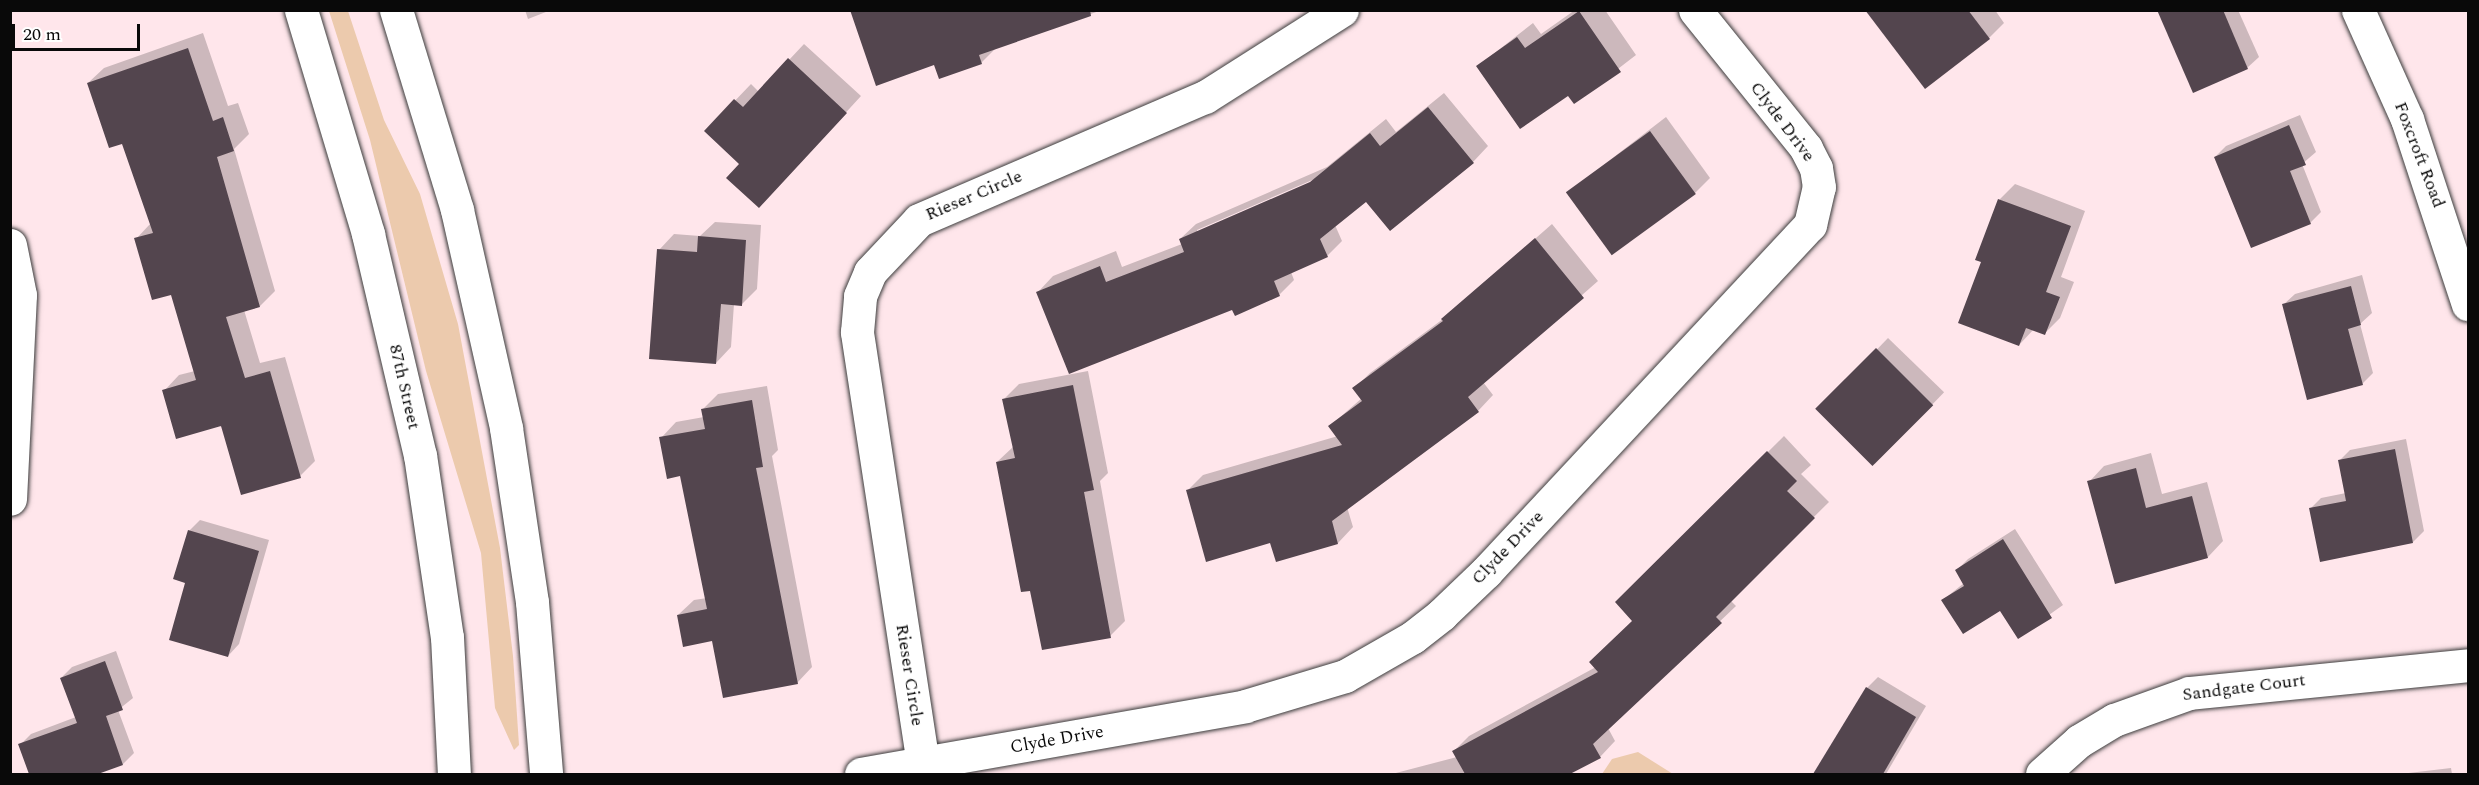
<!DOCTYPE html>
<html>
<head>
<meta charset="utf-8">
<style>
	body { margin:0 }
	#map { position:relative; width:2479px; height:785px; overflow:hidden; background:#ffe6eb; font-family:Spectral,serif }
	div>[style] { position:absolute }
	[style*='--x'] { left:calc(var(--x)*1px); top:calc(var(--y)*1px); width:calc(var(--w)*1px); rotate:calc(var(--a)*1deg) }
	.green>* { inset:0; background:#eccaad }
	.shadow>* { inset:0; background:#0003; transform-origin:0 0 }
	.building>* { inset:0; background:#53454e; transform-origin:0 0 }
	.roads { filter:drop-shadow(0 0 2px #3c3c3c) drop-shadow(0 0 2px #3c3c3c) }
	.minor>* { height:33px; margin:-16.5px; padding:0 16.5px; transform-origin:16.5px; border-radius:16.5px; background:#fff }
	.tertiary>* { height:33px; margin:-16.5px; padding:0 16.5px; transform-origin:16.5px; border-radius:16.5px; background:#fff }
	span { translate:-50% -50%; white-space:nowrap; text-align:center; line-height:1.15; -webkit-text-stroke:6px #fff; paint-order:stroke }
	.street-label { font-size:18px; color:#090909 }
	.frame { position:absolute; inset:0; border:12px solid #090909; pointer-events:none }
	.scale { position:absolute; left:12px; top:24px; width:128px; height:27px; box-sizing:border-box; border:3px solid #090909; border-top:0; padding-left:8px; font-size:18px; line-height:21px; white-space:nowrap; color:#090909; -webkit-text-stroke:4px #fff; paint-order:stroke }
</style>
</head>
<body>
<div id="map">
	<div class="green">
		<i style="clip-path:polygon(329px 11px,348px 11px,384px 120px,420px 194px,458px 324px,500px 548px,513px 656px,519px 745px,514px 750px,495px 708px,481px 553px,426px 371px,370px 140px)"></i>
		<i style="clip-path:polygon(1638px 752px,1673px 774px,1602px 774px,1612px 759px)"></i>
	</div>
	<div class="shadow">
		<i style="clip-path:polygon(525px 10px,551px 10px,528px 19px)"></i>
		<i style="clip-path:polygon(859px 10px,1102px 10px,997px 47px,981px 63px,935px 64px)"></i>
		<i style="clip-path:polygon(1575px 10px,1605px 10px,1636px 55px,1575px 102px,1568px 94px,1478px 66px,1533px 23px,1541px 34px)"></i>
		<i style="clip-path:polygon(1867px 10px,1995px 10px,2004px 23px,1989px 38px)"></i>
		<i style="clip-path:polygon(2159px 10px,2238px 10px,2259px 57px,2247px 68px,2194px 91px)"></i>
		<i style="clip-path:polygon(203px 33px,228px 106px,238px 103px,249px 134px,234px 149px,275px 291px,260px 306px,244px 310px,260px 363px,285px 357px,315px 461px,300px 476px,164px 391px,179px 375px,195px 371px,172px 293px,136px 239px,151px 223px,123px 142px,88px 83px,104px 68px)"></i>
		<i style="clip-path:polygon(804px 44px,861px 96px,774px 191px,706px 131px,751px 84px,759px 92px)"></i>
		<i style="clip-path:polygon(evenodd,1444px 93px,1488px 146px,1473px 162px,1366px 200px,1335px 225px,1342px 241px,1327px 256px,1291px 272px,1294px 280px,1279px 295px,1233px 308px,1038px 292px,1053px 276px,1116px 251px,1122px 267px,1182px 244px,1180px 239px,1196px 224px,1327px 167px,1386px 119px,1396px 132px,1444px 93px,1317px 178px,1318px 181px,1197px 233px,1197px 230px,1317px 178px)"></i>
		<i style="clip-path:polygon(2300px 115px,2316px 152px,2302px 164px,2321px 212px,2310px 223px,2215px 157px,2226px 146px)"></i>
		<i style="clip-path:polygon(1666px 117px,1710px 178px,1695px 193px,1567px 193px)"></i>
		<i style="clip-path:polygon(2015px 184px,2085px 211px,2061px 277px,2074px 282px,2060px 318px,2045px 333px,2034px 329px,2019px 345px,1983px 261px,1977px 259px,2000px 199px)"></i>
		<i style="clip-path:polygon(715px 222px,761px 225px,757px 289px,742px 304px,734px 304px,731px 347px,716px 363px,659px 250px,674px 234px,700px 236px)"></i>
		<i style="clip-path:polygon(1552px 224px,1598px 281px,1483px 382px,1493px 395px,1478px 411px,1347px 507px,1353px 527px,1338px 543px,1271px 542px,1187px 491px,1203px 475px,1338px 436px,1330px 426px,1362px 398px,1354px 389px,1370px 373px,1443px 319px)"></i>
		<i style="clip-path:polygon(2362px 275px,2372px 313px,2360px 324px,2373px 373px,2362px 384px,2283px 305px,2295px 294px)"></i>
		<i style="left:1888px;top:338px;width:78px;height:100px;rotate:44deg"></i>
		<i style="clip-path:polygon(1088px 371px,1108px 473px,1100px 481px,1125px 621px,1110px 636px,1032px 589px,997px 462px,1014px 446px,1004px 399px,1019px 384px)"></i>
		<i style="clip-path:polygon(767px 386px,778px 450px,772px 456px,812px 667px,797px 683px,713px 640px,678px 615px,694px 600px,707px 598px,681px 475px,661px 438px,676px 422px,704px 417px,703px 409px,718px 394px)"></i>
		<i style="clip-path:polygon(1784px 436px,1811px 465px,1801px 474px,1829px 502px,1730px 600px,1736px 606px,1608px 728px,1615px 741px,1600px 757px,1567px 774px,1392px 774px,1457px 757px,1454px 751px,1469px 736px,1596px 667px,1634px 620px,1617px 602px)"></i>
		<i style="clip-path:polygon(2406px 439px,2424px 531px,2413px 542px,2310px 509px,2321px 498px,2346px 493px,2339px 461px,2350px 450px)"></i>
		<i style="clip-path:polygon(2151px 453px,2162px 494px,2207px 482px,2223px 541px,2208px 557px,2089px 482px,2104px 466px)"></i>
		<i style="clip-path:polygon(200px 520px,269px 540px,239px 644px,228px 656px,187px 582px,189px 531px)"></i>
		<i style="clip-path:polygon(2015px 529px,2063px 605px,2018px 637px,2001px 609px,1943px 600px,1964px 583px,1957px 570px,1968px 559px)"></i>
		<i style="clip-path:polygon(116px 651px,133px 698px,118px 710px,134px 753px,123px 764px,94px 774px,30px 774px,20px 745px,31px 734px,76px 717px,61px 678px,72px 667px)"></i>
		<i style="clip-path:polygon(1878px 677px,1926px 706px,1886px 774px,1836px 774px,1821px 765px,1867px 688px)"></i>
		<i style="clip-path:polygon(2451px 768px,2452px 774px,2400px 774px)"></i>
	</div>
	<div class="building">
		<i style="clip-path:polygon(850px 10px,1090px 10px,1091px 16px,979px 55px,982px 64px,939px 79px,934px 65px,876px 86px)"></i>
		<i style="clip-path:polygon(1865px 10px,1968px 10px,1990px 39px,1925px 89px)"></i>
		<i style="clip-path:polygon(2157px 10px,2223px 10px,2248px 69px,2193px 93px)"></i>
		<i style="clip-path:polygon(1579px 11px,1621px 72px,1574px 104px,1568px 96px,1520px 129px,1476px 66px,1517px 37px,1525px 48px)"></i>
		<i style="clip-path:polygon(188px 48px,213px 121px,223px 117px,234px 151px,217px 157px,260px 307px,226px 317px,245px 378px,270px 371px,301px 478px,241px 495px,221px 426px,176px 439px,162px 390px,196px 380px,171px 295px,152px 300px,134px 238px,153px 233px,122px 144px,109px 148px,87px 83px)"></i>
		<i style="clip-path:polygon(788px 58px,847px 113px,759px 208px,726px 178px,739px 164px,704px 131px,734px 99px,743px 107px)"></i>
		<i style="clip-path:polygon(1428px 107px,1474px 163px,1390px 231px,1366px 202px,1320px 239px,1328px 257px,1274px 281px,1280px 296px,1235px 316px,1232px 310px,1069px 374px,1036px 292px,1100px 266px,1106px 282px,1184px 252px,1179px 239px,1310px 182px,1370px 133px,1380px 146px)"></i>
		<i style="clip-path:polygon(2289px 125px,2306px 165px,2290px 171px,2311px 224px,2251px 248px,2214px 157px)"></i>
		<i style="left:1650px;top:131px;width:78px;height:104px;rotate:54deg"></i>
		<i style="clip-path:polygon(1998px 199px,2071px 226px,2046px 292px,2060px 297px,2045px 335px,2026px 328px,2019px 346px,1958px 323px,1981px 262px,1975px 260px)"></i>
		<i style="clip-path:polygon(698px 236px,746px 240px,742px 306px,721px 304px,716px 364px,649px 359px,657px 249px,697px 252px)"></i>
		<i style="clip-path:polygon(1535px 238px,1584px 298px,1468px 397px,1479px 412px,1332px 521px,1338px 544px,1276px 562px,1270px 543px,1206px 562px,1186px 490px,1342px 445px,1328px 426px,1362px 401px,1352px 388px,1443px 321px,1441px 319px)"></i>
		<i style="clip-path:polygon(2351px 286px,2361px 325px,2348px 329px,2363px 385px,2307px 400px,2282px 304px)"></i>
		<i style="left:1876px;top:348px;width:81px;height:86px;rotate:45deg"></i>
		<i style="clip-path:polygon(1073px 385px,1094px 490px,1084px 492px,1111px 638px,1042px 650px,1030px 591px,1021px 592px,996px 462px,1015px 458px,1002px 399px)"></i>
		<i style="clip-path:polygon(752px 400px,763px 467px,756px 468px,798px 684px,723px 698px,712px 641px,683px 647px,677px 615px,707px 609px,680px 476px,667px 479px,659px 437px,705px 429px,701px 409px)"></i>
		<i style="clip-path:polygon(2395px 449px,2413px 543px,2320px 562px,2309px 508px,2346px 501px,2338px 460px)"></i>
		<i style="clip-path:polygon(1767px 451px,1797px 481px,1787px 491px,1815px 518px,1716px 617px,1722px 623px,1593px 744px,1601px 758px,1570px 774px,1465px 774px,1452px 751px,1598px 672px,1589px 662px,1632px 621px,1615px 602px)"></i>
		<i style="clip-path:polygon(2136px 468px,2146px 508px,2192px 496px,2208px 558px,2115px 584px,2087px 481px)"></i>
		<i style="clip-path:polygon(188px 530px,259px 551px,228px 657px,169px 640px,185px 583px,173px 579px)"></i>
		<i style="clip-path:polygon(2003px 539px,2052px 618px,2018px 639px,2000px 611px,1963px 634px,1941px 600px,1964px 586px,1955px 570px)"></i>
		<i style="clip-path:polygon(105px 661px,123px 710px,106px 716px,123px 765px,98px 774px,29px 774px,18px 744px,77px 723px,60px 678px)"></i>
		<i style="clip-path:polygon(1866px 687px,1916px 717px,1883px 774px,1813px 774px)"></i>
	</div>
	<div class="roads">
		<div class="minor">
			<i style="--x:2358;--y:10;--w:120;--a:65.8"></i>
			<i style="--x:2407;--y:119;--w:195;--a:71.8"></i>
			<i style="--x:10;--y:245;--w:51;--a:78.7"></i>
			<i style="--x:20;--y:295;--w:204;--a:92.8"></i>
			<i style="--x:923;--y:764;--w:437;--a:-98.7"></i>
			<i style="--x:857;--y:332;--w:36;--a:-85"></i>
			<i style="--x:860;--y:296;--w:26;--a:-67"></i>
			<i style="--x:870;--y:272;--w:71;--a:-46.7"></i>
			<i style="--x:919;--y:220;--w:311;--a:-23.3"></i>
			<i style="--x:1205;--y:97;--w:162;--a:-32.4"></i>
			<i style="--x:861;--y:774;--w:390;--a:-10"></i>
			<i style="--x:1245;--y:706;--w:104;--a:-16.7"></i>
			<i style="--x:1345;--y:676;--w:78;--a:-29.8"></i>
			<i style="--x:1413;--y:637;--w:37;--a:-38"></i>
			<i style="--x:1442;--y:614;--w:61;--a:-43.7"></i>
			<i style="--x:1486;--y:572;--w:475;--a:-47"></i>
			<i style="--x:1810;--y:225;--w:39;--a:-77"></i>
			<i style="--x:1819;--y:187;--w:19;--a:-99"></i>
			<i style="--x:1816;--y:168;--w:22;--a:-117"></i>
			<i style="--x:1806;--y:148;--w:177;--a:-128.8"></i>
			<i style="--x:2042;--y:774;--w:50;--a:-41.7"></i>
			<i style="--x:2079;--y:741;--w:41;--a:-31"></i>
			<i style="--x:2114;--y:720;--w:80;--a:-19.8"></i>
			<i style="--x:2189;--y:693;--w:280;--a:-5.7"></i>
		</div>
		<div class="tertiary">
			<i style="--x:301;--y:10;--w:234;--a:73.3"></i>
			<i style="--x:368;--y:234;--w:227;--a:76.8"></i>
			<i style="--x:420;--y:455;--w:184;--a:81.6"></i>
			<i style="--x:447;--y:637;--w:137;--a:87.1"></i>
			<i style="--x:396;--y:10;--w:209;--a:73"></i>
			<i style="--x:457;--y:210;--w:223;--a:77.3"></i>
			<i style="--x:506;--y:428;--w:176;--a:81.5"></i>
			<i style="--x:532;--y:602;--w:173;--a:85.3"></i>
		</div>
	</div>
	<div class="street-label">
		<span style="left:1782px;top:122px;rotate:53deg">Clyde Drive</span>
		<span style="left:2419px;top:155px;rotate:69deg">Foxcroft Road</span>
		<span style="left:974px;top:196px;rotate:-23deg">Rieser Circle</span>
		<span style="left:404px;top:387px;rotate:77deg">87th Street</span>
		<span style="left:1508px;top:548px;rotate:-46deg">Clyde Drive</span>
		<span style="left:909px;top:675px;rotate:81deg">Rieser Circle</span>
		<span style="left:2244px;top:688px;rotate:-7deg">Sandgate Court</span>
		<span style="left:1057px;top:740px;rotate:-10deg">Clyde Drive</span>
	</div>
	<div class="frame"></div>
	<div class="scale">20 m</div>
</div>
</body>
</html>
